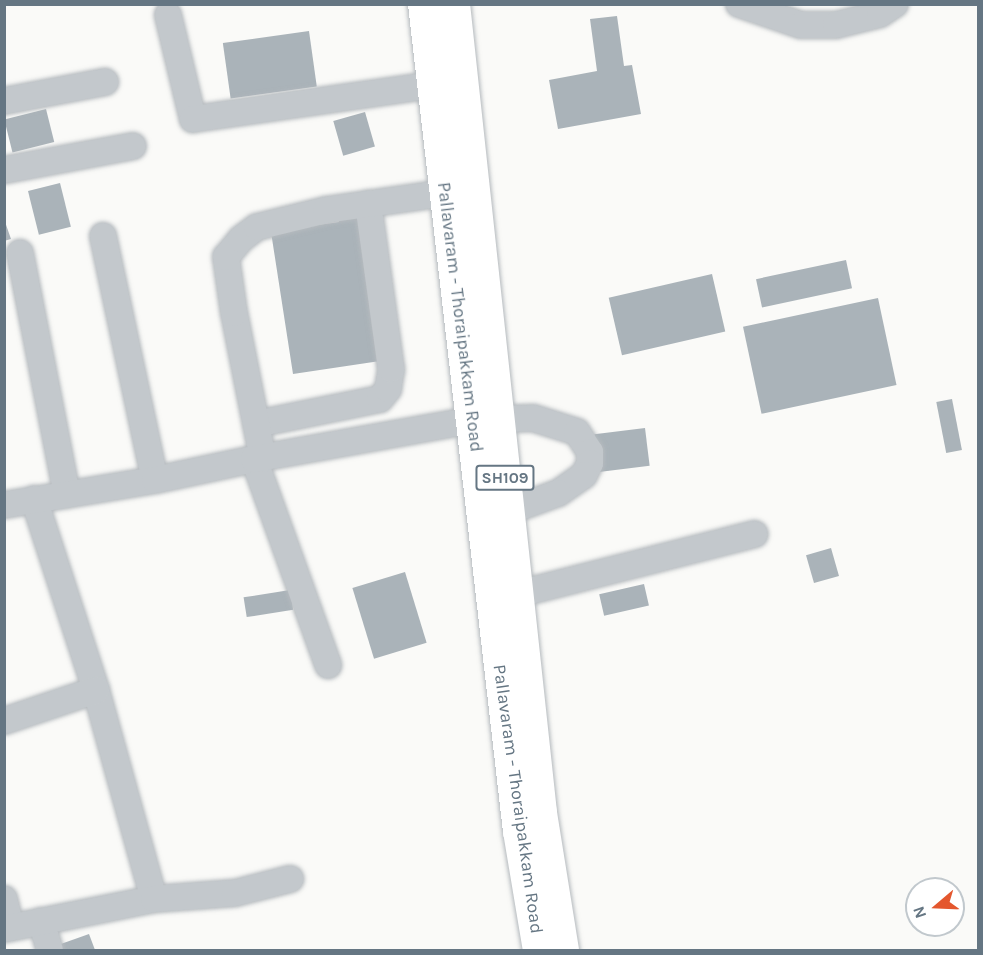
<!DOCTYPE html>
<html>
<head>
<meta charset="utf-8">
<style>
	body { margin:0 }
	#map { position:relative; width:983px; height:955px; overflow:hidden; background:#fafaf8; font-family:Karla,sans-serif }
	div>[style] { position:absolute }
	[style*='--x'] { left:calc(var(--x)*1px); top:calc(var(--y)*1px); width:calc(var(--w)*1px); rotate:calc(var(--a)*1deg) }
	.building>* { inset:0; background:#aab3b9; transform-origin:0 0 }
	.roads { filter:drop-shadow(0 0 2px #b5babe) drop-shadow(0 0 2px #b5babe) }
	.minor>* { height:26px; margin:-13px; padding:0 13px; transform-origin:13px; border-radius:13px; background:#c3c8cc }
	.major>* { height:32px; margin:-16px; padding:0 16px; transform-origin:16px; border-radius:16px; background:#fff }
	span { translate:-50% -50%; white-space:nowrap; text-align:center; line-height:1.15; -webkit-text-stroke:6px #fff; paint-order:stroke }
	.shield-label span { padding:2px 4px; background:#fff; border:2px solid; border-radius:4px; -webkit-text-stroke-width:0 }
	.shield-label { font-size:16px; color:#657683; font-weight:700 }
	.street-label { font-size:18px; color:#657683 }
	.frame { position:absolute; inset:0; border:6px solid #657683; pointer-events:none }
	.north { position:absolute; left:905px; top:877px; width:60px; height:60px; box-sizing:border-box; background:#fff; border:2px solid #c1c8cd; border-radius:50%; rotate:251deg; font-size:16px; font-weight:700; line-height:24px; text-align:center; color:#657683 }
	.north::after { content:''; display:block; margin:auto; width:21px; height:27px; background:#e4572e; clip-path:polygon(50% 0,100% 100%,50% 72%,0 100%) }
</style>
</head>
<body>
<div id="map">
	<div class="building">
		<i style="clip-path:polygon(617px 16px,624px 66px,632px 65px,641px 114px,558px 129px,549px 80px,597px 71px,590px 19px)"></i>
		<i style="left:309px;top:31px;width:56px;height:87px;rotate:82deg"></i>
		<i style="left:46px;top:109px;width:34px;height:43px;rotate:76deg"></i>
		<i style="left:365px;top:112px;width:36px;height:33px;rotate:74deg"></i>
		<i style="left:60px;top:183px;width:45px;height:33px;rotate:76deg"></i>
		<i style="clip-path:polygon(357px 212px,380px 361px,293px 374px,271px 232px,339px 222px,338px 215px)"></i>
		<i style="clip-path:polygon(4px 219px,11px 239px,4px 241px)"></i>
		<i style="left:846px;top:260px;width:29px;height:92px;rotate:78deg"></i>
		<i style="left:712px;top:274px;width:59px;height:106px;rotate:77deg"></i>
		<i style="left:878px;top:298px;width:89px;height:138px;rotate:78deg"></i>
		<i style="left:952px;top:399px;width:52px;height:16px;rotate:79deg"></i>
		<i style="left:645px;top:428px;width:38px;height:51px;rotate:83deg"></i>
		<i style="left:831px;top:548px;width:29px;height:26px;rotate:74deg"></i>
		<i style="left:405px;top:572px;width:74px;height:55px;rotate:73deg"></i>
		<i style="left:644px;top:584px;width:22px;height:46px;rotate:77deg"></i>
		<i style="left:290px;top:590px;width:20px;height:47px;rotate:81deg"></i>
		<i style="clip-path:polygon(89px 934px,95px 950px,60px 950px,58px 945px)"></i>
	</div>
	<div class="roads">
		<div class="minor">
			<i style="--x:739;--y:4;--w:65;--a:18.7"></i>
			<i style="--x:801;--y:25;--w:35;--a:0"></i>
			<i style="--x:836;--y:25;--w:45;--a:-14"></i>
			<i style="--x:880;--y:14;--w:18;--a:-34"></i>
			<i style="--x:168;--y:15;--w:107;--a:76.5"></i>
			<i style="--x:193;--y:119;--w:241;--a:-8.1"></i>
			<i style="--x:4;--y:101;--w:103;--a:-10.7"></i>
			<i style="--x:4;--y:170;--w:131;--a:-10.5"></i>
			<i style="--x:103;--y:236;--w:249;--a:78"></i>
			<i style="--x:20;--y:253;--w:246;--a:79"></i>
			<i style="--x:256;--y:424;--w:126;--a:-11.4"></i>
			<i style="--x:380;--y:399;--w:13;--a:-51"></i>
			<i style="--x:388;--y:389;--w:20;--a:-81"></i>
			<i style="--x:391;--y:369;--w:167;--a:-97.9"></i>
			<i style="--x:254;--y:459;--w:219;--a:70.2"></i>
			<i style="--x:263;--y:459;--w:149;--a:-101.2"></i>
			<i style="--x:234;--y:313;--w:57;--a:-98.1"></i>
			<i style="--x:226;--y:257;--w:23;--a:-50"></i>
			<i style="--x:241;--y:239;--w:20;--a:-37"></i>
			<i style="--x:257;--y:227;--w:71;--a:-13.8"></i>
			<i style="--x:326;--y:210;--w:119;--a:-8.2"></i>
			<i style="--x:34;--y:499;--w:201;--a:72"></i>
			<i style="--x:96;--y:690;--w:217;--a:74.5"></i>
			<i style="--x:4;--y:505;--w:153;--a:-9.4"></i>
			<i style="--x:155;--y:480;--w:101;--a:-12"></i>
			<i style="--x:254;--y:459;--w:222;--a:-10.1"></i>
			<i style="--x:473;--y:420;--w:60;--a:-1.9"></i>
			<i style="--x:533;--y:418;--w:46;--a:17.7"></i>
			<i style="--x:577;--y:432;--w:24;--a:57"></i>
			<i style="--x:590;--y:452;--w:11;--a:90"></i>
			<i style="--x:590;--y:463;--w:13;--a:117"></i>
			<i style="--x:584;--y:475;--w:32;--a:145"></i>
			<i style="--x:558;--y:493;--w:52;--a:159.8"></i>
			<i style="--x:518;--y:594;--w:244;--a:-14.2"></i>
			<i style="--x:4;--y:721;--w:97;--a:-18.6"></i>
			<i style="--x:4;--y:899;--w:29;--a:76"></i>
			<i style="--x:41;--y:921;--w:30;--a:73"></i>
			<i style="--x:4;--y:929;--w:153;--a:-11.3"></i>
			<i style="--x:154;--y:899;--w:81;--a:-4.2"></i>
			<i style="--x:235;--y:893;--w:57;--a:-14.3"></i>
		</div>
		<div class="major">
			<i style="--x:424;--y:4;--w:832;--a:83.45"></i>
			<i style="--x:519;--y:831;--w:121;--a:80.5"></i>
			<i style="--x:454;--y:4;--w:814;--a:83.86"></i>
			<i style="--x:541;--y:813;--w:139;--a:80.9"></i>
		</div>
	</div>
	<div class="shield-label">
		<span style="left:505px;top:478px">SH109</span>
	</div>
	<div class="street-label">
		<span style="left:460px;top:317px;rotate:83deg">Pallavaram - Thoraipakkam Road</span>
		<span style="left:518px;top:799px;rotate:82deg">Pallavaram - Thoraipakkam Road</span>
	</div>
	<div class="frame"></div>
	<div class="north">N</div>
</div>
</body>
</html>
